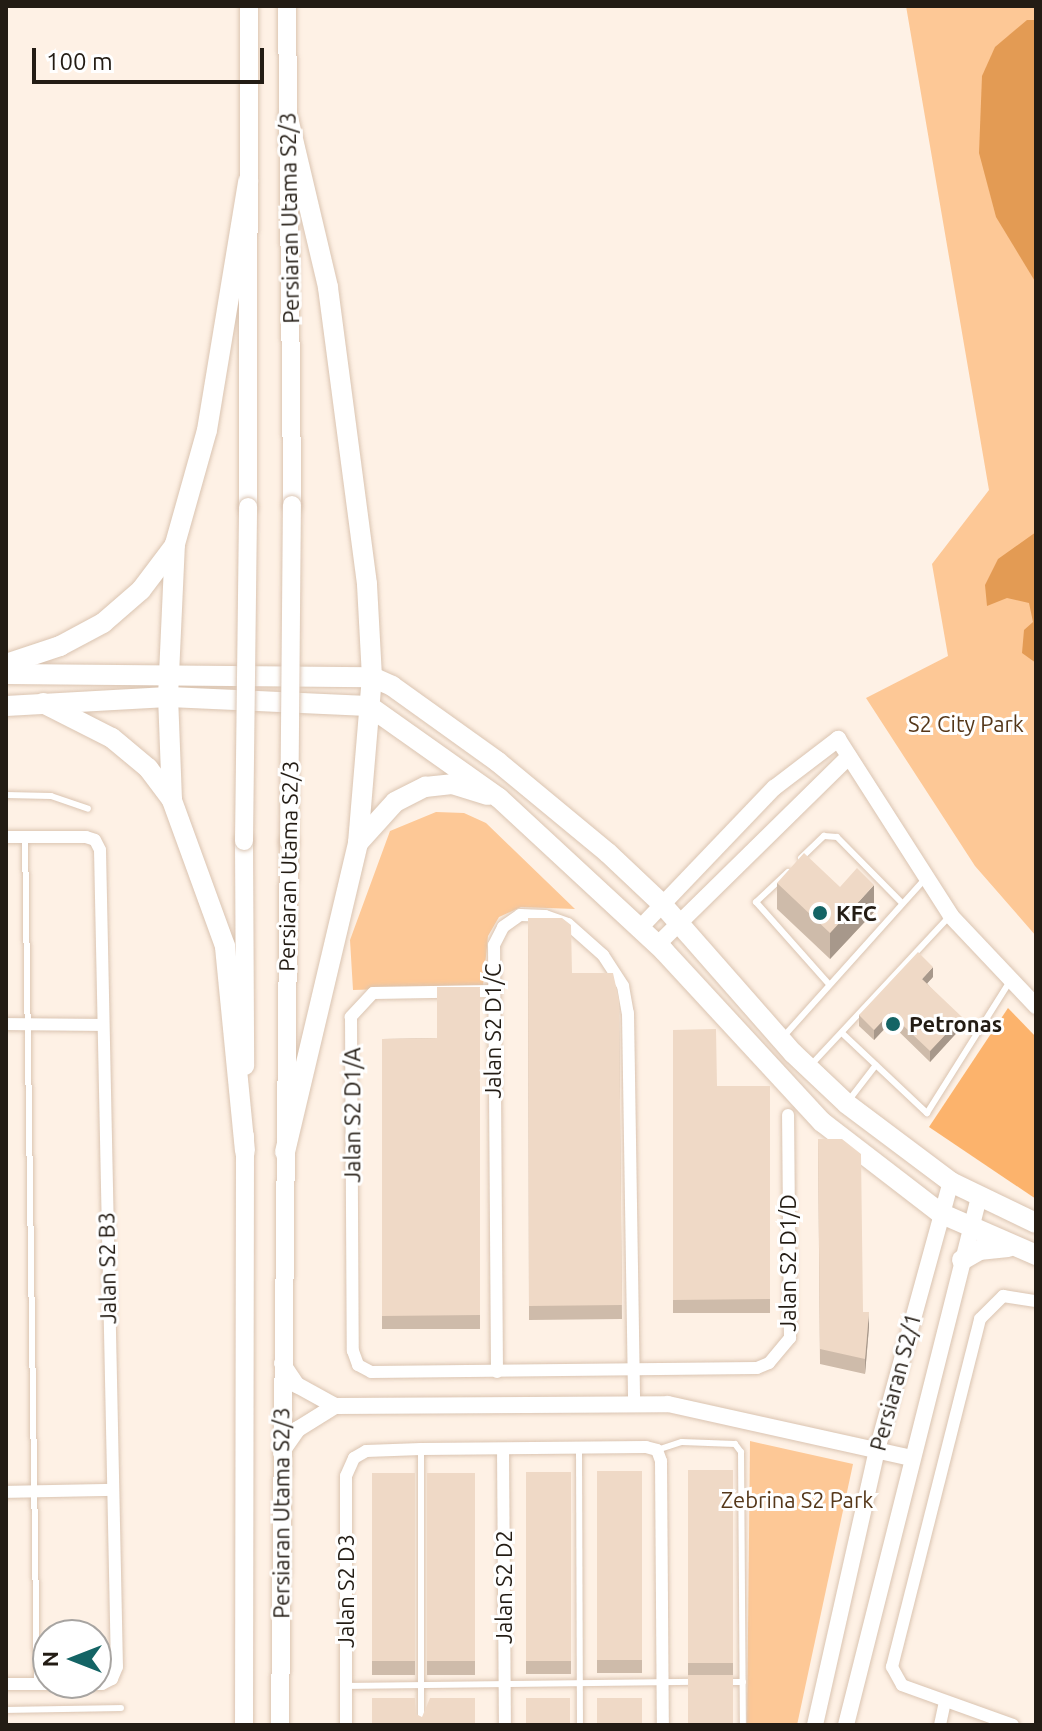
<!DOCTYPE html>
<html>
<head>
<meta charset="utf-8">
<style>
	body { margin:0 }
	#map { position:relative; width:1042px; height:1731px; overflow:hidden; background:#fef1e5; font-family:Ubuntu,sans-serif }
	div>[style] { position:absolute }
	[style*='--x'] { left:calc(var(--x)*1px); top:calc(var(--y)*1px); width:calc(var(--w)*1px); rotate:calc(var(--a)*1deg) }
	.green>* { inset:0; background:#fdc896 }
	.forest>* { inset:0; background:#fcb36c }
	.water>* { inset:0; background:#e39b54 }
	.roads { filter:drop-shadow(0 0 2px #dac4b1) drop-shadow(0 0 2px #dac4b1) }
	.service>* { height:6px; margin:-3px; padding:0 3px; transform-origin:3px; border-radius:3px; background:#fff }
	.minor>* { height:12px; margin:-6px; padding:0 6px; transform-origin:6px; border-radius:6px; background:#fff }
	.tertiary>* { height:16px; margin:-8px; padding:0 8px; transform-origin:8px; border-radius:8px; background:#fff }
	.secondary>* { height:18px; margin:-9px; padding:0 9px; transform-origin:9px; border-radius:9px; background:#fff }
	.primary>* { height:20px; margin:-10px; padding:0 10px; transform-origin:10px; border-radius:10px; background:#fff }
	.bridges { filter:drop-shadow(0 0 2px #dac4b1) drop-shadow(0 0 2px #dac4b1) }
	.secondary-bridge>* { height:18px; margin:-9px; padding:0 9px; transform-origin:9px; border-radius:9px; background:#fff }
	.wall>* { inset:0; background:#cebbaa; transform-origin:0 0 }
	.shaded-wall>* { inset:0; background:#a7988b }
	.building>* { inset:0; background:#efd9c6; transform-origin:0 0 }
	.dots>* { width:22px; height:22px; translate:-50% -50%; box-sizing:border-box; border:4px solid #fff; border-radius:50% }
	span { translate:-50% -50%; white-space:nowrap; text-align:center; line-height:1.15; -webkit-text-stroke:6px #fff; paint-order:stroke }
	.street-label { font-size:22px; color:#231c14 }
	.park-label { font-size:22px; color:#553719 }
	.poi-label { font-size:22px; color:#231c14; font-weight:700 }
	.left { translate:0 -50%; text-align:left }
	.frame { position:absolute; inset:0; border:8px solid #231c14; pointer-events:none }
	.north { position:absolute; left:32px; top:1619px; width:80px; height:80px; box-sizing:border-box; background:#fff; border:2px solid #a7a4a1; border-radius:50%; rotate:270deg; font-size:22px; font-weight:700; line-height:32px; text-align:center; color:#231c14 }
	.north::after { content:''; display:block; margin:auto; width:28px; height:36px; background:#146465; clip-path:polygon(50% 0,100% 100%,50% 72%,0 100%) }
	.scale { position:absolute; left:32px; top:48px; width:232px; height:36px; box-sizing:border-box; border:4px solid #231c14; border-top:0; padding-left:10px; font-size:24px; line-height:28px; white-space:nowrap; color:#231c14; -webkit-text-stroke:6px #fff; paint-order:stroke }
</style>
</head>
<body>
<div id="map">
	<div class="green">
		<i style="clip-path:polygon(906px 6px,1036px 6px,1036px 936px,975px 866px,866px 698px,948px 656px,932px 564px,989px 490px)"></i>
		<i style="clip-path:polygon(436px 812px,464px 813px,486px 823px,575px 909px,521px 907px,499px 917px,488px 936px,483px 986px,353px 990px,350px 940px,390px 831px)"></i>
		<i style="clip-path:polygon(750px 1441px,853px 1464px,797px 1725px,747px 1725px)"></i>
	</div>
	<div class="forest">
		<i style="clip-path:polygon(1008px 1008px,1036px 1037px,1036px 1199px,929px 1127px)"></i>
	</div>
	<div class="water">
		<i style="clip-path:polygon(1027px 20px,1036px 20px,1036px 283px,996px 217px,979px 153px,982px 76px,995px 47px)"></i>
		<i style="clip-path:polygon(1036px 532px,1036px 663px,1022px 653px,1024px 630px,1033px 622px,1029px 603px,1007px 598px,987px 606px,985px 585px,998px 559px)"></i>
	</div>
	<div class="roads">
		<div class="service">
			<i style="--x:6;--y:795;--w:45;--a:1.3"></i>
			<i style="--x:51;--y:796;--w:39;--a:19"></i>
			<i style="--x:25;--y:836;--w:848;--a:89.19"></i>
			<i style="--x:801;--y:858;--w:32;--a:-44"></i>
			<i style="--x:824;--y:836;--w:13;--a:4"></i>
			<i style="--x:837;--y:837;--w:91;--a:45.4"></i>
			<i style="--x:788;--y:872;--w:44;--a:136.8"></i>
			<i style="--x:756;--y:902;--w:108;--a:48.4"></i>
			<i style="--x:842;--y:1033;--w:117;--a:43.3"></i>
			<i style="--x:927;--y:1113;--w:154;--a:-57.8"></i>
			<i style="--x:784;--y:1036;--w:212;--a:-48.1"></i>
			<i style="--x:810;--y:1066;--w:205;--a:-47"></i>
			<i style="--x:849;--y:1100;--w:44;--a:-52.4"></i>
			<i style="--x:579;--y:1449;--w:276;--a:89.8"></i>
			<i style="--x:657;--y:1450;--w:26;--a:-18"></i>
			<i style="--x:682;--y:1442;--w:53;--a:2.2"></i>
			<i style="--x:735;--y:1444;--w:10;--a:53"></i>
			<i style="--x:741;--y:1452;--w:273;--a:89.6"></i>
			<i style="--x:726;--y:1682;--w:17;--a:0"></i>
			<i style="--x:346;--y:1686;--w:349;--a:-0.7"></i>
			<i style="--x:6;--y:1710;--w:115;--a:-1"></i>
			<i style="--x:421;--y:1725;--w:276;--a:-90"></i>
		</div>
		<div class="minor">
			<i style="--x:6;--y:837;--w:80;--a:0"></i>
			<i style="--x:86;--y:837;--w:9;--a:18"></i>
			<i style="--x:95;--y:840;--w:11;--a:63"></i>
			<i style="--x:100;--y:850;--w:817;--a:88.81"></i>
			<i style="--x:117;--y:1667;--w:13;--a:113"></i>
			<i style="--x:112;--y:1679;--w:11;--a:153"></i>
			<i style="--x:102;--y:1684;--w:96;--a:180"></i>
			<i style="--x:492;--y:991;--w:119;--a:179"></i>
			<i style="--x:373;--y:993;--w:33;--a:133"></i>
			<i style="--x:351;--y:1017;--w:334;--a:89.7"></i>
			<i style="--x:353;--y:1351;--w:15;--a:70"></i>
			<i style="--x:358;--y:1365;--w:15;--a:28"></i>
			<i style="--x:371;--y:1372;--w:386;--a:-0.6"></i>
			<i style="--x:757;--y:1368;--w:13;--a:-23"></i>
			<i style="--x:769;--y:1363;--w:33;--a:-50"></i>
			<i style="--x:790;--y:1338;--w:223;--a:-90.5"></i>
			<i style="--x:6;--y:1024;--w:96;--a:0.6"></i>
			<i style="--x:497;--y:1372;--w:427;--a:-90.4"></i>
			<i style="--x:494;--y:945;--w:20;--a:-63"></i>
			<i style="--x:503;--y:927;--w:21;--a:-35"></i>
			<i style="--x:520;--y:915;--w:25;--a:2"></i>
			<i style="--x:545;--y:916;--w:24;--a:19"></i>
			<i style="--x:568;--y:924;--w:47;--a:41.5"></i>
			<i style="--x:603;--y:955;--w:37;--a:57"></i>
			<i style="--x:623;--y:986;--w:27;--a:80"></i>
			<i style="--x:628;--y:1013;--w:389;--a:89.1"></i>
			<i style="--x:503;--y:1449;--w:276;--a:89.6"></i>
			<i style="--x:6;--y:1492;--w:105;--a:-1.1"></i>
			<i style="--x:346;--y:1725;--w:249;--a:-90"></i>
			<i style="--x:346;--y:1476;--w:20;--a:-66"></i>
			<i style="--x:354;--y:1458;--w:14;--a:-30"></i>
			<i style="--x:366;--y:1451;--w:55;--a:-2.1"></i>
			<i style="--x:421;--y:1449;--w:225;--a:-0.5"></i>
			<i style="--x:646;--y:1447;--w:11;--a:15"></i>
			<i style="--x:657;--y:1450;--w:12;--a:70"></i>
			<i style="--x:661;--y:1461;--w:264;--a:89.6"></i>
			<i style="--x:940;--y:1725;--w:24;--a:-78"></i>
			<i style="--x:1013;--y:1725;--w:118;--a:-160.2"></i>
			<i style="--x:902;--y:1685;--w:21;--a:-119"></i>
			<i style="--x:892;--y:1667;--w:359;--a:-75.8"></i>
			<i style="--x:980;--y:1319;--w:33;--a:-45"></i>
			<i style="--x:1003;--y:1296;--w:33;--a:9"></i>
		</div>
		<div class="tertiary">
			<i style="--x:640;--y:928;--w:194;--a:-46.3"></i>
			<i style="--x:774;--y:788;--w:81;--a:-37.4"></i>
			<i style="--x:838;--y:739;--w:210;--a:57.4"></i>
			<i style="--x:951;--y:916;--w:124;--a:46.6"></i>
			<i style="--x:657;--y:945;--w:269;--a:-44.5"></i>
			<i style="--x:282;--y:1363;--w:27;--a:56"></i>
			<i style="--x:297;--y:1385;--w:43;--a:28.9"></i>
			<i style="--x:335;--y:1406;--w:333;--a:-0.3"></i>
			<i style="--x:668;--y:1404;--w:250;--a:12.5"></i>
			<i style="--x:281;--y:1453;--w:29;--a:-55"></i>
			<i style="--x:298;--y:1429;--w:44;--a:-31.9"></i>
			<i style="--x:815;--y:1725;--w:282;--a:-77.3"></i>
			<i style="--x:877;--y:1450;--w:278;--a:-74.6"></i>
			<i style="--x:846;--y:1725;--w:544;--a:-75.86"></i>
		</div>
		<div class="secondary">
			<i style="--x:287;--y:6;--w:499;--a:89.4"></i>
			<i style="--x:248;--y:507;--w:501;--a:-89.89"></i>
			<i style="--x:244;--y:841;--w:225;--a:89.7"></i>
			<i style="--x:244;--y:1725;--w:589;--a:-89.9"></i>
			<i style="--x:280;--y:1725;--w:883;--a:-89.42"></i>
		</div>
		<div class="primary">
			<i style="--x:6;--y:664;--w:57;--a:-18.4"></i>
			<i style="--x:60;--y:646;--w:49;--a:-28.1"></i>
			<i style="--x:103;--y:623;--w:50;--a:-41"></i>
			<i style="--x:141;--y:590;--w:56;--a:-52.9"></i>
			<i style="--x:6;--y:674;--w:366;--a:0.5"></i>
			<i style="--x:372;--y:677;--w:22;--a:24"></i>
			<i style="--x:392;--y:686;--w:130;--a:35.6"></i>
			<i style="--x:498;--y:762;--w:143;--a:39.6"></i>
			<i style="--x:608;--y:853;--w:74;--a:43.4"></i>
			<i style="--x:662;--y:904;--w:198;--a:48.7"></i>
			<i style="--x:793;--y:1053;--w:74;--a:43.4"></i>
			<i style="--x:847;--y:1104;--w:130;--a:36.9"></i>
			<i style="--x:951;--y:1182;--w:94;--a:25.8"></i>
			<i style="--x:43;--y:703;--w:77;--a:26.9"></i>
			<i style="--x:112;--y:738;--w:47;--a:39.8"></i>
			<i style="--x:148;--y:768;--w:40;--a:53"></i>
			<i style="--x:6;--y:706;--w:162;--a:-3.2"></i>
			<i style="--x:168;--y:697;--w:201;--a:2.6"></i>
			<i style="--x:369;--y:706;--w:159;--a:35.3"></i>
			<i style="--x:499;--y:798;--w:225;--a:42.8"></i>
			<i style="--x:664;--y:951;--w:233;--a:47.3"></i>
			<i style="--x:822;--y:1122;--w:149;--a:37.6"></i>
			<i style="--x:940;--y:1213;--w:105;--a:23.6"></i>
			<i style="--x:358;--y:843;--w:55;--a:-47.9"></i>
			<i style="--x:395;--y:802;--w:34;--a:-27"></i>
			<i style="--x:425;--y:787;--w:27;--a:-6"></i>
			<i style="--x:452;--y:784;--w:37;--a:17"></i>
			<i style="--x:245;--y:1151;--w:206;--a:-95.6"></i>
			<i style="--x:225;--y:946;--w:155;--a:-110"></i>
			<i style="--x:172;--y:800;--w:103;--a:-92.2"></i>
			<i style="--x:168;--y:697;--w:153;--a:-87.4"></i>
			<i style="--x:175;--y:544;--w:118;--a:-74.3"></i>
			<i style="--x:207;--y:430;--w:252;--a:-80.6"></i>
			<i style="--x:285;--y:1152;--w:318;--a:-76.7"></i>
			<i style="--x:358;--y:843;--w:167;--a:-85.2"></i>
			<i style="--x:372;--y:677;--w:93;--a:-93.1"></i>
			<i style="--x:367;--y:584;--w:300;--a:-97.5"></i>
			<i style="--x:328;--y:287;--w:174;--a:-103.3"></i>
			<i style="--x:962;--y:1260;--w:20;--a:-30"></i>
			<i style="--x:979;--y:1250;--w:29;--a:-6"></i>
		</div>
	</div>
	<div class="bridges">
		<div class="secondary-bridge">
			<i style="--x:244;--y:841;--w:334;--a:-89.3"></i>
			<i style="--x:289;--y:842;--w:337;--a:-89.5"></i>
		</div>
	</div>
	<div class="wall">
		<i style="clip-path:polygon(777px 883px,840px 887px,874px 912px,830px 959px,777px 909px)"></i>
		<i style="clip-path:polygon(528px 918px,572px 973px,619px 1000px,622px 1319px,529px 1320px)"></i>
		<i style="clip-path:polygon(933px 977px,927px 983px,962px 1027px,930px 1062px,890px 1023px,874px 1040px,859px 1026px,859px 1015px)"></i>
		<i style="clip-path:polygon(480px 987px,480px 1329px,382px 1329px,382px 1039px,437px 1038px)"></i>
		<i style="clip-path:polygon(673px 1030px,717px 1086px,770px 1086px,770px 1313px,673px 1313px)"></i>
		<i style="clip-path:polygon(818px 1139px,863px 1312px,869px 1327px,865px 1374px,820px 1364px)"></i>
		<i style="clip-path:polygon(688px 1470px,733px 1470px,733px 1725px,708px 1676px,688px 1677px)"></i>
		<i style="left:597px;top:1471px;width:45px;height:202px"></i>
		<i style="left:526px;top:1472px;width:45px;height:202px"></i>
		<i style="left:372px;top:1473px;width:43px;height:202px"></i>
		<i style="left:427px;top:1473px;width:48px;height:202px"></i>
	</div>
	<div class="shaded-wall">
		<i style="clip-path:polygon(874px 885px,874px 912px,830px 959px,830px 933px)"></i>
		<i style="clip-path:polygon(933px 967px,933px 977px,922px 989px,922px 979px)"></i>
		<i style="clip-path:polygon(890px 1013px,890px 1023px,874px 1040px,874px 1030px)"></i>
		<i style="clip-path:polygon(962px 1017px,962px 1027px,930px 1062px,930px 1051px)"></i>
		<i style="clip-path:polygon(869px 1312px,869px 1327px,865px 1374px,865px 1359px)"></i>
	</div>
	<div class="building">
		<i style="clip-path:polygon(804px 853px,840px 887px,857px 868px,874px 885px,830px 933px,777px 883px)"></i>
		<i style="clip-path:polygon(528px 918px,562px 918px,571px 925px,572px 973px,613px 973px,619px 1000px,622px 1305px,529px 1306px)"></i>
		<i style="clip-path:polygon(918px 952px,933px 967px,922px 979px,962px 1017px,930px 1051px,890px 1013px,874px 1030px,859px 1015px)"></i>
		<i style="clip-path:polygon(437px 987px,480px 987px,480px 1315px,382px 1316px,382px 1039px,437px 1038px)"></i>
		<i style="clip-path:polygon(716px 1029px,717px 1086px,770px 1086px,770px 1299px,673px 1300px,673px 1030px)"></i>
		<i style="clip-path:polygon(818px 1139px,842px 1139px,861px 1154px,863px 1312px,869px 1312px,865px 1359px,820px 1349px)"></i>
		<i style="left:688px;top:1470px;width:45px;height:193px"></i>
		<i style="left:597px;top:1471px;width:45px;height:189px"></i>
		<i style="left:526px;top:1472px;width:45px;height:189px"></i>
		<i style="left:372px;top:1473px;width:43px;height:188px"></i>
		<i style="left:427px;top:1473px;width:48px;height:188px"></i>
		<i style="left:733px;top:1675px;width:50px;height:45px;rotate:90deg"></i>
		<i style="clip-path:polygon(372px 1698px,415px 1698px,416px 1714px,422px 1717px,430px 1698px,475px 1698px,475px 1725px,372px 1725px)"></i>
		<i style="left:526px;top:1698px;width:44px;height:27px"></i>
		<i style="left:597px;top:1698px;width:45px;height:27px"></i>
	</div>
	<div class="dots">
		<i style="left:820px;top:913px;background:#146465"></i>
		<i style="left:893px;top:1024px;background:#146465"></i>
	</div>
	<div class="street-label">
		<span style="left:289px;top:218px;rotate:-91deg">Persiaran Utama S2/3</span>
		<span style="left:288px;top:866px;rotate:-89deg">Persiaran Utama S2/3</span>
		<span style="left:493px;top:1031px;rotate:-90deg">Jalan S2 D1/C</span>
		<span style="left:352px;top:1115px;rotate:-90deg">Jalan S2 D1/A</span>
		<span style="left:788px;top:1263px;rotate:-90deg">Jalan S2 D1/D</span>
		<span style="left:107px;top:1268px;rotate:-91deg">Jalan S2 B3</span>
		<span style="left:895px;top:1382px;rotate:-75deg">Persiaran S2/1</span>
		<span style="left:281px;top:1513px;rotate:-90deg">Persiaran Utama S2/3</span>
		<span style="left:504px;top:1587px;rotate:-90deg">Jalan S2 D2</span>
		<span style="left:346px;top:1591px;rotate:-90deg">Jalan S2 D3</span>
	</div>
	<div class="park-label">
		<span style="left:966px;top:724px">S2 City Park</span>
		<span style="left:797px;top:1500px">Zebrina S2 Park</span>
	</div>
	<div class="poi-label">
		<span class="left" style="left:836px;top:913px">KFC</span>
		<span class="left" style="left:909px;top:1024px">Petronas</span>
	</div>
	<div class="frame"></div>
	<div class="north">N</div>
	<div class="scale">100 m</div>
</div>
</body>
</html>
